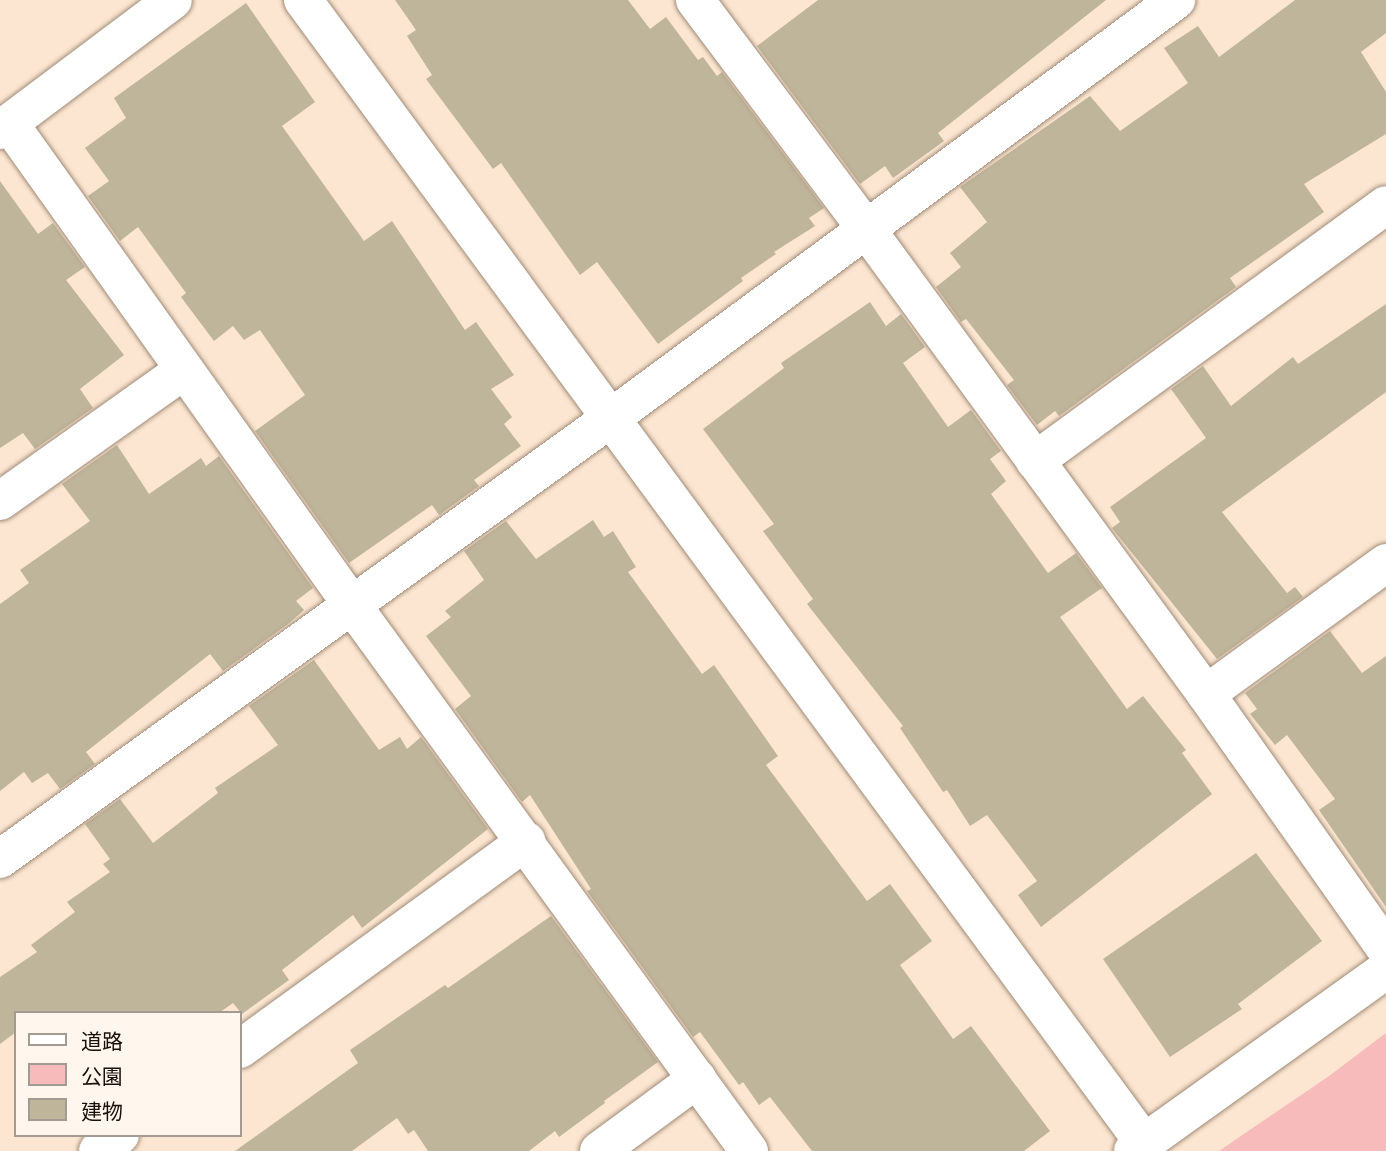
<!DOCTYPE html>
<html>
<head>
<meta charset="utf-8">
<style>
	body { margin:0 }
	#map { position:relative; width:1386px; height:1151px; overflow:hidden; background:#fce6d1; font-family:Cabin,"Noto Sans JP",sans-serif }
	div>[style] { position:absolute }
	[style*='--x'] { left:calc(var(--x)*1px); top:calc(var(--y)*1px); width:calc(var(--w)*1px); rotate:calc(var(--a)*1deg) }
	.green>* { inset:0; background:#f7bbbb }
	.building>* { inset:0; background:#bfb59b }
	.roads { filter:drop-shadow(0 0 2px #9f8b78) drop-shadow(0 0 2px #9f8b78) }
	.minor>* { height:38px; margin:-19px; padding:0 19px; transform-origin:19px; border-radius:19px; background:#fff }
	span { translate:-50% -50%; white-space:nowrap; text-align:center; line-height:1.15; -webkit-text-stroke:5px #fff6ed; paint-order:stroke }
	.legend { position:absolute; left:14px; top:1011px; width:228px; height:126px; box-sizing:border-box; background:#fff6ed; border:2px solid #a39a92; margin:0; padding:9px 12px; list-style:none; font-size:21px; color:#181009 }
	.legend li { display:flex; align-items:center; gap:14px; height:35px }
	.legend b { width:35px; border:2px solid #a39a92 }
</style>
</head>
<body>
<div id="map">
	<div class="green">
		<i style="clip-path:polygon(1386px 1033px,1386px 1151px,1219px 1151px,1329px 1076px)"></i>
	</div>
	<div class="building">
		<i style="clip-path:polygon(395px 0,628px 0,650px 29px,666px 17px,698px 60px,703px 57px,717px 76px,722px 72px,824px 208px,809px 218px,815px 226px,774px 252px,776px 254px,741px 278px,743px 281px,658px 344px,597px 262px,580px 275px,501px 163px,493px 169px,426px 79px,432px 75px,407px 36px,416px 30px)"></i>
		<i style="clip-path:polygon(818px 0,1106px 0,938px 133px,944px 141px,893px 178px,885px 166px,860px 184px,757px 46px)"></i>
		<i style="clip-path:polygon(1295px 0,1386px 0,1386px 33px,1361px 52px,1386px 92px,1386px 134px,1304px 184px,1324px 212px,1230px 278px,1236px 287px,1059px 416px,1055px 411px,1037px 425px,1007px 385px,1014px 380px,966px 319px,961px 322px,936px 287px,961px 267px,950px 253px,987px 222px,960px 187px,1090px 96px,1120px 131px,1188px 83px,1164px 48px,1198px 26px,1219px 57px)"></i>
		<i style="clip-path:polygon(246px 3px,315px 102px,282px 126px,364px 241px,392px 221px,465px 330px,476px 322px,514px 375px,491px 389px,512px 417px,504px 424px,521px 446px,474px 480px,479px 486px,439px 515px,432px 505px,349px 563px,255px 431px,305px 395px,260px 330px,244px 340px,233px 326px,214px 341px,181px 297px,186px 293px,138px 227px,120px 241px,88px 196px,109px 181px,85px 148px,126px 118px,114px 98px)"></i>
		<i style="clip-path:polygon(0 181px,38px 234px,53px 223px,85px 267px,66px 280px,124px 355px,80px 389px,93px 408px,35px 449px,23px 433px,0 448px)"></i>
		<i style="clip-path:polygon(870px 302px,886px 326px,901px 314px,925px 347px,903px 363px,948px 427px,971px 410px,1001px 451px,990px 459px,1006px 481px,991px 494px,1048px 573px,1076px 553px,1102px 588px,1060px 617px,1127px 709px,1143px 696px,1186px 750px,1182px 753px,1212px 794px,1041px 927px,1018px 895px,1037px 881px,987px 815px,970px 826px,947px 790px,943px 792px,900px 728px,903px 726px,807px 604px,813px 599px,763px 531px,774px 524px,703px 429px,784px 368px,781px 363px)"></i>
		<i style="clip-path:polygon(1386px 304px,1386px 392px,1222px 512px,1287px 593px,1295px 587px,1303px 597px,1217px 659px,1112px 528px,1120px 522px,1110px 507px,1206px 438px,1171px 389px,1203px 366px,1231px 406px,1293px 357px,1298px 364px)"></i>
		<i style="clip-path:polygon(117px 445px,149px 494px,201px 458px,206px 466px,219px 456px,313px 588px,296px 601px,304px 610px,288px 624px,223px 671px,210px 654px,86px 752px,95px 764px,60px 789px,48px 773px,32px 783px,24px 772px,0 791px,0 604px,29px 583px,20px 570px,90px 521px,62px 484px)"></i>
		<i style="clip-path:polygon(593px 520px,604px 537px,613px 531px,636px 567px,628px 572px,702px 674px,714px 665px,778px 756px,766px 765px,867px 901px,890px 884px,932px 941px,900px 965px,953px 1039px,971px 1026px,1050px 1131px,1024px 1151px,812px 1151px,770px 1097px,759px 1105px,743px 1082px,739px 1085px,700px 1032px,693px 1037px,587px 891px,591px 889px,530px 795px,522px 802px,455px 709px,471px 696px,426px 636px,451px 617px,445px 611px,484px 580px,464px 551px,506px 521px,536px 559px)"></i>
		<i style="clip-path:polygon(1330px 631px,1362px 673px,1386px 656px,1386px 907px,1319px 810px,1335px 799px,1287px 735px,1275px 745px,1250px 714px,1257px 709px,1245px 693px)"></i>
		<i style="clip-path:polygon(314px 660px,379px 750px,400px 737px,407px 749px,421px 737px,488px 829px,362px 928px,353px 915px,282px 970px,289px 980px,242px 1014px,233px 1003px,219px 1013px,16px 1013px,16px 1032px,0 1044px,0 977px,37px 952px,31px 945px,75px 912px,67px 902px,110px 872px,103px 864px,110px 859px,85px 824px,120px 799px,153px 843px,218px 793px,215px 788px,278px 745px,249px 706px)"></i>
		<i style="clip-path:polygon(1256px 853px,1322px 941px,1238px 1004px,1242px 1009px,1170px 1057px,1103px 959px)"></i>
		<i style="clip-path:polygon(551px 916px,658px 1062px,604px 1101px,605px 1103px,559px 1137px,555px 1131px,529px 1151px,428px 1151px,414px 1130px,408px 1134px,397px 1118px,352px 1151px,235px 1151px,358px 1063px,350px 1050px,445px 985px,448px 988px)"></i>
	</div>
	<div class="roads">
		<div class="minor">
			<i style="--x:303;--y:0;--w:1419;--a:53.65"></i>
			<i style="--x:695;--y:0;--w:287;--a:53.2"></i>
			<i style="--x:867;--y:230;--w:575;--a:53.85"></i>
			<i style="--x:1206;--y:694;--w:312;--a:54.8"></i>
			<i style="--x:9;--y:123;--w:592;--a:54.56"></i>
			<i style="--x:352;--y:605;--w:675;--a:53.98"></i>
			<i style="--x:0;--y:130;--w:216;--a:-36.9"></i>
			<i style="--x:1035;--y:461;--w:434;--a:-36.1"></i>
			<i style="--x:0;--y:501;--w:226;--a:-35.4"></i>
			<i style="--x:1206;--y:694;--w:223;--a:-36"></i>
			<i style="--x:0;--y:859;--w:754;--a:-35.82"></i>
			<i style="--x:611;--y:418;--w:703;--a:-36.49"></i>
			<i style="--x:240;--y:1049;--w:354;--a:-36"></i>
			<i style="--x:98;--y:1151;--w:27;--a:-36"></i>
			<i style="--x:599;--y:1151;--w:122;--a:-36.3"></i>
			<i style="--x:1133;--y:1151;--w:311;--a:-35.6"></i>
		</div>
	</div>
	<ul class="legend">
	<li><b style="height:9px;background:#fff"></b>道路</li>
	<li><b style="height:19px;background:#f7bbbb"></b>公園</li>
	<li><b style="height:19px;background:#bfb59b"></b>建物</li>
	</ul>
</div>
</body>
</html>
